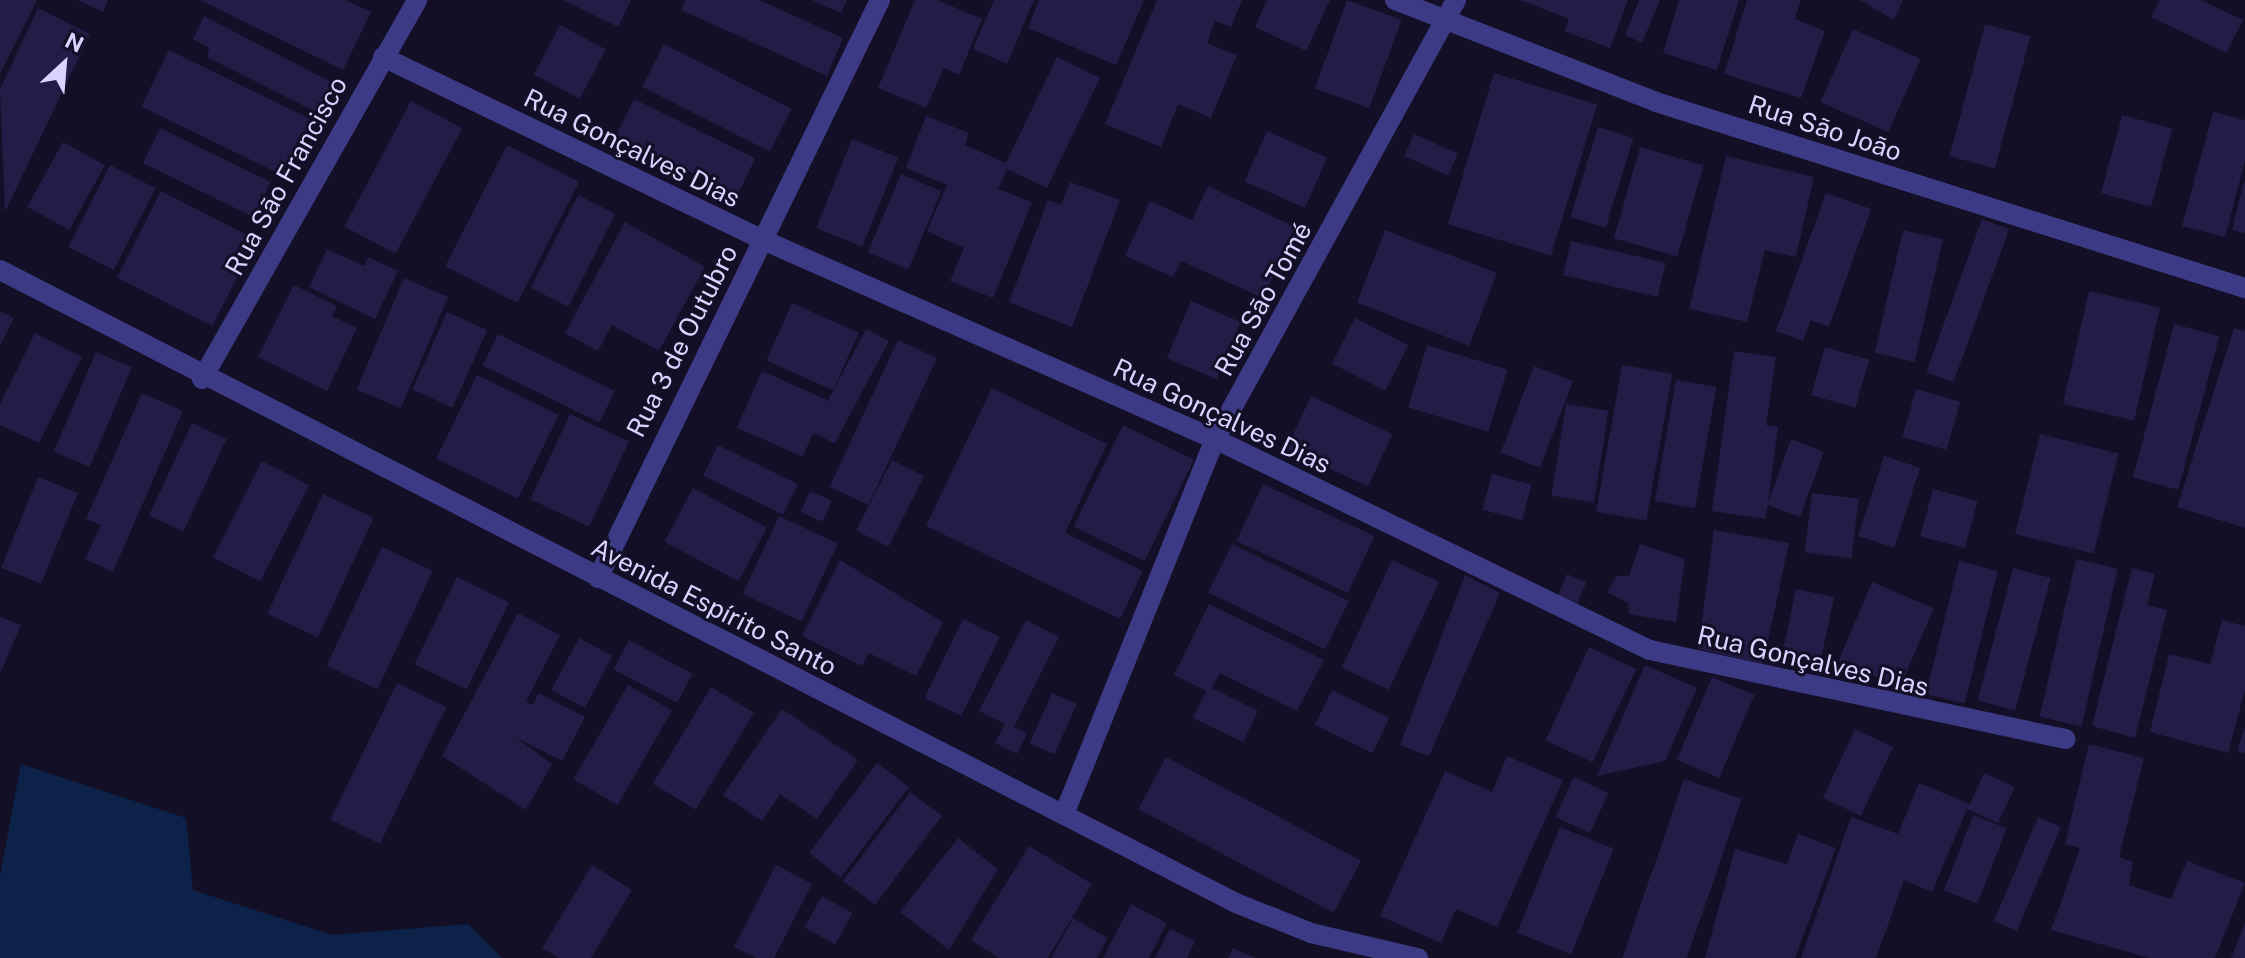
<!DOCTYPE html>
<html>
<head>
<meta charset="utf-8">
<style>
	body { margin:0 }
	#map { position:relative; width:2245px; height:958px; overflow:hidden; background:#130f26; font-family:"Public Sans",sans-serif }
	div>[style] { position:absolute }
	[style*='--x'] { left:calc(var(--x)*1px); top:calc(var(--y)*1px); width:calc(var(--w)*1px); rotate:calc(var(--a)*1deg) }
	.water>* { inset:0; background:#0c2248 }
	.building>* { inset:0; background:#241b47; transform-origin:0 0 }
	.minor>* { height:20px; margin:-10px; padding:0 10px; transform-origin:10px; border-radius:10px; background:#3d3a85 }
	span { translate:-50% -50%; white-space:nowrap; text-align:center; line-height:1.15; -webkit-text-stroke:6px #130f26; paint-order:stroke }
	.street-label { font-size:26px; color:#d9d4ff }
	.north { position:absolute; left:24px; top:24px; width:80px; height:80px; -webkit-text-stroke:6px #130f26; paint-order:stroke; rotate:26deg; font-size:22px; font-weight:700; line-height:32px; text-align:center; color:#d9d4ff }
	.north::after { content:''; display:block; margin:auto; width:28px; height:36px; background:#d9d4ff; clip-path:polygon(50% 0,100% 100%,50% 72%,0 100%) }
</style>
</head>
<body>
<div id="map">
	<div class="water">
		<i style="clip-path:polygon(21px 764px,186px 818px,193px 890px,332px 935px,468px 924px,502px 958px,0 958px,0 876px)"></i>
	</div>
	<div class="building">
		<i style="clip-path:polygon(0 0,37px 0,0 74px)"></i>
		<i style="clip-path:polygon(77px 0,108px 0,103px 12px)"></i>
		<i style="clip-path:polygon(200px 0,346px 0,371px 12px,343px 70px)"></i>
		<i style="clip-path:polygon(563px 0,631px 0,618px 27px)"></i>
		<i style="clip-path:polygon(686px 0,759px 0,843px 38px,827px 76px,681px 10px)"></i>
		<i style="clip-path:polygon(812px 0,847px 0,841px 13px)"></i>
		<i style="clip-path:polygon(915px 0,937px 0,982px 19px,959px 75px,944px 68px,926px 108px,878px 88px)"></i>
		<i style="clip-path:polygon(994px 0,1034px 0,1007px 64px,973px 49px)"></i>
		<i style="clip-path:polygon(1039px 0,1144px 0,1116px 65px,1028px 28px)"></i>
		<i style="clip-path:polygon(1157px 0,1242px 0,1231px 27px,1215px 21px,1207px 43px,1237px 55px,1211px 118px,1178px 104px,1161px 147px,1105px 124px)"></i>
		<i style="clip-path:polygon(1267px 0,1330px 0,1306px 51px,1255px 27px)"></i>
		<i style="left:1347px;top:0;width:58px;height:94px;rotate:20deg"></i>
		<i style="clip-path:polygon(1520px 0,1628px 0,1610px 48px,1564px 31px,1569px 19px)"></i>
		<i style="clip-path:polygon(1639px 0,1660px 0,1642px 43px,1625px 35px)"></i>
		<i style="clip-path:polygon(1679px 0,1739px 0,1717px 70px,1663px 53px)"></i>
		<i style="clip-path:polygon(1747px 0,1801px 0,1795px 19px,1825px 31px,1801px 98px,1724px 74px)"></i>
		<i style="clip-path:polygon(1860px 0,1903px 0,1894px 20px)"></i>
		<i style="clip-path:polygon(2160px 0,2201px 0,2243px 20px,2226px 53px,2151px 17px)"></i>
		<i style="clip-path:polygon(38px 8px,90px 34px,5px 212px,0 89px)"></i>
		<i style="clip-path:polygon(204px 16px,333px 83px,318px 113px,207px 57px,209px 48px,193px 39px)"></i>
		<i style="left:1985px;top:24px;width:47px;height:137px;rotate:15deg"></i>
		<i style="left:560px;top:25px;width:52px;height:56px;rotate:28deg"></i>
		<i style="left:1853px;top:29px;width:74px;height:80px;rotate:24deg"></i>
		<i style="left:664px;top:44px;width:143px;height:48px;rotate:27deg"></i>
		<i style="left:169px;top:50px;width:160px;height:63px;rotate:26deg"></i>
		<i style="clip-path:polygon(1057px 57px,1100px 78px,1047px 188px,1007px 169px,998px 189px,1032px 202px,993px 298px,950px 281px,964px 248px,927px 231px,947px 185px,906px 168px,926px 116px,969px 133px,965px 145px,1006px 163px)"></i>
		<i style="left:1494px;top:73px;width:108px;height:158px;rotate:17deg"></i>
		<i style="left:634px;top:99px;width:135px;height:41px;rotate:26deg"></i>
		<i style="left:411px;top:101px;width:58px;height:142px;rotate:28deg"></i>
		<i style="clip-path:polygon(2213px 112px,2245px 120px,2245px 161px,2225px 237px,2182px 226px)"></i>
		<i style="left:2122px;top:115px;width:52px;height:81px;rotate:15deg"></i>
		<i style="left:1598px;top:127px;width:37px;height:94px;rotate:17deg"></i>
		<i style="left:160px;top:128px;width:123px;height:39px;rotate:26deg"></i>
		<i style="left:1267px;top:131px;width:66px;height:55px;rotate:24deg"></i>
		<i style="left:1414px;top:134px;width:48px;height:24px;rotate:24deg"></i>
		<i style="left:852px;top:139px;width:50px;height:96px;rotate:22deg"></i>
		<i style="left:63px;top:142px;width:48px;height:74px;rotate:29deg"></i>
		<i style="left:507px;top:145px;width:81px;height:136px;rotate:27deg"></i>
		<i style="left:1640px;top:147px;width:66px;height:95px;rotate:16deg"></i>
		<i style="clip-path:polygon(1726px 156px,1814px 177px,1796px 257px,1765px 250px,1747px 322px,1689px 309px)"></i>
		<i style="left:110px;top:165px;width:51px;height:92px;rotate:27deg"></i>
		<i style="left:901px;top:174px;width:44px;height:85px;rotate:23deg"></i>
		<i style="clip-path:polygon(1070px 182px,1120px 200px,1072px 327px,1009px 302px,1048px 200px,1061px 205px)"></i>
		<i style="clip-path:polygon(2244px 182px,2245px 182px,2245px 233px,2232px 230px)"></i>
		<i style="clip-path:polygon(1208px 186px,1295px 227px,1263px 298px,1181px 261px,1173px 277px,1125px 256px,1150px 201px,1192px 220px)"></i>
		<i style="left:161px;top:191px;width:107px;height:97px;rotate:27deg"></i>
		<i style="clip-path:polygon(1826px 193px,1871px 209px,1829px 327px,1811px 320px,1803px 341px,1776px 331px)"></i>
		<i style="left:578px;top:195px;width:42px;height:104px;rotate:27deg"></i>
		<i style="left:1982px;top:219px;width:29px;height:163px;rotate:20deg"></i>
		<i style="clip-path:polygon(625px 222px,705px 267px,659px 351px,612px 325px,598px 351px,565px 333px)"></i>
		<i style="left:1385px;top:230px;width:120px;height:78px;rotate:21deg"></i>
		<i style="left:1903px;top:230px;width:41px;height:126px;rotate:13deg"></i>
		<i style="left:1571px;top:241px;width:97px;height:35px;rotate:13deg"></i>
		<i style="clip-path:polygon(327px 249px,364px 266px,368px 257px,398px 271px,375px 319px,309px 287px)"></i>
		<i style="left:404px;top:278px;width:48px;height:121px;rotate:23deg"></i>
		<i style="clip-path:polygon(294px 285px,337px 306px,332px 316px,357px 328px,327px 391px,258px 357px)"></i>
		<i style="left:2089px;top:291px;width:73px;height:116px;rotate:13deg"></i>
		<i style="left:1191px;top:301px;width:54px;height:62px;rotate:23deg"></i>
		<i style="left:792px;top:303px;width:73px;height:63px;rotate:24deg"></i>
		<i style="clip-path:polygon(0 311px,14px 318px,0 346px)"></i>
		<i style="left:447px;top:312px;width:44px;height:85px;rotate:24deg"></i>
		<i style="left:1355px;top:318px;width:60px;height:51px;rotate:27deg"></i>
		<i style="left:2174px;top:324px;width:47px;height:159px;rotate:15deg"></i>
		<i style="clip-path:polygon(2234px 328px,2245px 331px,2245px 528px,2177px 507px)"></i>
		<i style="left:866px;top:329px;width:26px;height:116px;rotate:28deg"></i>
		<i style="clip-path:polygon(35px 333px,82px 357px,39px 443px,0 425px,0 404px)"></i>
		<i style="left:498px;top:334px;width:130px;height:35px;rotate:26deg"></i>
		<i style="left:898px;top:340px;width:43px;height:162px;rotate:25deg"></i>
		<i style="left:1427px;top:345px;width:84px;height:65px;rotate:17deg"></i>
		<i style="left:1825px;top:347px;width:46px;height:50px;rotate:16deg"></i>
		<i style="clip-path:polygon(1734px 351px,1776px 357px,1766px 425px,1778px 427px,1768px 503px,1791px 439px,1824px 452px,1800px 517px,1768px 505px,1765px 519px,1712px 511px)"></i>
		<i style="left:96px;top:352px;width:39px;height:108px;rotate:23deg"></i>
		<i style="left:1622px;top:365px;width:51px;height:149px;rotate:10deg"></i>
		<i style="left:1534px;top:366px;width:42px;height:93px;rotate:21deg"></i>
		<i style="left:762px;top:371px;width:72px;height:62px;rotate:24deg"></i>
		<i style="left:477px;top:375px;width:91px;height:93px;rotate:26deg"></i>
		<i style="left:1676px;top:380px;width:41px;height:123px;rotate:10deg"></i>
		<i style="clip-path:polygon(992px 388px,1107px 444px,1065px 533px,1143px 571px,1120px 619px,926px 526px)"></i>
		<i style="left:1916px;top:389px;width:46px;height:50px;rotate:16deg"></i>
		<i style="clip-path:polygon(142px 393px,183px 411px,113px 572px,85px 559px,101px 525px,86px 519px)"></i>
		<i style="left:1311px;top:396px;width:90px;height:58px;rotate:25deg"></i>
		<i style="left:1566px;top:404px;width:43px;height:93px;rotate:9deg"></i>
		<i style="left:570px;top:414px;width:65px;height:94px;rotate:25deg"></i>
		<i style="left:192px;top:423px;width:38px;height:102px;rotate:25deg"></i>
		<i style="left:1123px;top:425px;width:79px;height:113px;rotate:26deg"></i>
		<i style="left:2040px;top:434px;width:81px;height:103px;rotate:14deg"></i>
		<i style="left:718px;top:445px;width:89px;height:34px;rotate:26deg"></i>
		<i style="left:1884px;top:456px;width:38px;height:84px;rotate:18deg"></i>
		<i style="left:892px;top:460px;width:36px;height:79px;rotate:27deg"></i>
		<i style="left:262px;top:461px;width:53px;height:108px;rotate:27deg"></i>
		<i style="left:1492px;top:474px;width:41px;height:37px;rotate:15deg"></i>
		<i style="left:38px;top:477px;width:43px;height:98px;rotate:22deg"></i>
		<i style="left:1263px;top:484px;width:123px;height:63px;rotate:25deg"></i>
		<i style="left:693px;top:488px;width:84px;height:61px;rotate:28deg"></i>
		<i style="left:1933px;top:489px;width:46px;height:49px;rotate:15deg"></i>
		<i style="left:810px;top:491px;width:24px;height:23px;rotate:24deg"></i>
		<i style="left:1812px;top:493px;width:47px;height:60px;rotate:7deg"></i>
		<i style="left:323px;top:494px;width:56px;height:132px;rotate:25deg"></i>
		<i style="left:779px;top:516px;width:65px;height:86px;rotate:25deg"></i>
		<i style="clip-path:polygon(1714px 530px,1789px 543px,1763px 664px,1698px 649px)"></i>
		<i style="left:1232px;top:544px;width:130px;height:54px;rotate:26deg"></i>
		<i style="clip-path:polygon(1640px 544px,1685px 559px,1676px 622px,1629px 614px,1628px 603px,1607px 592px,1617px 576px,1629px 576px)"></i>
		<i style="left:382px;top:547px;width:56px;height:131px;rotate:25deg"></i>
		<i style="left:2076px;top:559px;width:43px;height:162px;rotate:13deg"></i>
		<i style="clip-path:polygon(840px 560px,943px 622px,916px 676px,869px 653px,862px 666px,802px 636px)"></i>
		<i style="left:1392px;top:560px;width:52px;height:119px;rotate:25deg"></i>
		<i style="left:1959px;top:561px;width:40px;height:137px;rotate:14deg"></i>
		<i style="left:2013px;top:568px;width:39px;height:137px;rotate:15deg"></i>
		<i style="clip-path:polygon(2132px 568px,2155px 574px,2147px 605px,2167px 610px,2135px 738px,2092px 726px)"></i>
		<i style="left:1567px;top:574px;width:21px;height:23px;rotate:23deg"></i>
		<i style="clip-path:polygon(1465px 575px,1500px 593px,1429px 756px,1400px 745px)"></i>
		<i style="left:457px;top:577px;width:58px;height:97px;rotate:26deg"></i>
		<i style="left:1872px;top:582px;width:67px;height:86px;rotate:23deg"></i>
		<i style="left:1796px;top:589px;width:39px;height:67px;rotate:12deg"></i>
		<i style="clip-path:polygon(1209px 604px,1324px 660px,1297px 711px,1220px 673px,1212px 688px,1258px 711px,1243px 742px,1193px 718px,1206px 691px,1174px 675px)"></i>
		<i style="clip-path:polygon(518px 613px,560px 635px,526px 702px,532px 705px,539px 693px,585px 717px,562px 761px,515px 737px,552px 764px,526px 810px,442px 756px)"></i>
		<i style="clip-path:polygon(0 617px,21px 625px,0 674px)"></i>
		<i style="left:963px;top:619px;width:41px;height:88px;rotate:26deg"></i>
		<i style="clip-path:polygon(1026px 620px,1059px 637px,1014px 727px,1027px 733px,1017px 754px,995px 743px,1005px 724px,979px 711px)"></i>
		<i style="clip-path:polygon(2222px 620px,2245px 626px,2245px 690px,2228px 753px,2150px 732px,2169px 654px,2210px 664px)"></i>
		<i style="left:579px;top:638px;width:38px;height:59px;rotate:28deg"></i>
		<i style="left:629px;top:640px;width:72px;height:33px;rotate:28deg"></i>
		<i style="left:1589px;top:647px;width:52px;height:103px;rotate:25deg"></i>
		<i style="clip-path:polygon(1645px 665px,1697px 688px,1665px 761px,1597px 776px)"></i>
		<i style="left:1712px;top:677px;width:46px;height:90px;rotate:23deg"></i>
		<i style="left:397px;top:683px;width:55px;height:152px;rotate:26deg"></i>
		<i style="left:628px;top:685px;width:51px;height:109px;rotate:30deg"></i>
		<i style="left:711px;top:687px;width:50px;height:113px;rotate:31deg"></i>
		<i style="left:1332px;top:690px;width:64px;height:39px;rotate:26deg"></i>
		<i style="left:1052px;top:693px;width:27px;height:55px;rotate:24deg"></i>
		<i style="clip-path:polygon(782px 709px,858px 760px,817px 819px,780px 794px,762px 821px,723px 795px)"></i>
		<i style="clip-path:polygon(2245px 727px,2245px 753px,2237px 751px)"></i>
		<i style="left:1855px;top:729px;width:42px;height:76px;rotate:25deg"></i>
		<i style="clip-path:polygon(2089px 744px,2144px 758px,2119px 857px,2133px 862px,2129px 885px,2171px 899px,2187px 861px,2245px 883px,2215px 958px,2149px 958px,2051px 930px,2080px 848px,2065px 844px)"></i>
		<i style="clip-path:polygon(1507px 756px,1563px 780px,1497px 927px,1456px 909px,1441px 943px,1380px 916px,1445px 771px,1492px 792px)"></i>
		<i style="left:1166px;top:757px;width:221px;height:59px;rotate:28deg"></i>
		<i style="left:877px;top:763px;width:40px;height:113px;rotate:37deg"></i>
		<i style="clip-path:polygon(1984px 773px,2015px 787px,1998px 823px,1967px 809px,1932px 892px,1904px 880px,1876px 958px,1801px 958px,1851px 817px,1898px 834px,1919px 783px,1970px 804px)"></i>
		<i style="left:1574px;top:777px;width:38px;height:44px;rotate:25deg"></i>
		<i style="left:1684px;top:779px;width:61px;height:190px;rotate:19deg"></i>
		<i style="left:910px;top:792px;width:40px;height:111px;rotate:37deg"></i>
		<i style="left:1973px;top:815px;width:36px;height:81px;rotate:21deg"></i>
		<i style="left:2038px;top:817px;width:25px;height:113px;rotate:23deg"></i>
		<i style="left:1560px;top:827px;width:58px;height:114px;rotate:22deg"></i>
		<i style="clip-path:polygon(1798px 834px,1836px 848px,1795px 958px,1705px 958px,1735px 849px,1787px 864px)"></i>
		<i style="clip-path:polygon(958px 838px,998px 869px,949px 950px,900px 912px)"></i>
		<i style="clip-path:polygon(1029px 846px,1092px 884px,1048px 958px,999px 958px,971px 940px)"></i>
		<i style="clip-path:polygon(592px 865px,632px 890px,591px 958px,559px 958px,542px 948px)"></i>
		<i style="clip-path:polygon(776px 865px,812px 884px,774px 958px,756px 958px,734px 947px)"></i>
		<i style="left:822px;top:896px;width:35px;height:36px;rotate:29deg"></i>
		<i style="clip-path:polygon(1131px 904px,1167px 923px,1149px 958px,1103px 958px)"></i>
		<i style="clip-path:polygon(1073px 918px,1108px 938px,1097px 958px,1051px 958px)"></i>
		<i style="clip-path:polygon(2245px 923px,2245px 958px,2231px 958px)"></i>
		<i style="clip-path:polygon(1170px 929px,1195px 941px,1187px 958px,1155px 958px)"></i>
		<i style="clip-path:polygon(1233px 948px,1255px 958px,1228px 958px)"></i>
	</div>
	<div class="minor">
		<i style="--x:1395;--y:0;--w:280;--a:21.3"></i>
		<i style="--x:1656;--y:102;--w:618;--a:17.53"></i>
		<i style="--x:383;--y:57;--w:422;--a:25.7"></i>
		<i style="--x:763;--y:240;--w:494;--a:23.8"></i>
		<i style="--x:1215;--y:439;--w:483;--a:25.9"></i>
		<i style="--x:1650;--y:650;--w:425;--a:12.1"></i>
		<i style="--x:0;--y:270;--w:1389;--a:27.12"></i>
		<i style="--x:1236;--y:903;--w:81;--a:21.8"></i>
		<i style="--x:1311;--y:933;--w:110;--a:13.2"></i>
		<i style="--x:202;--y:379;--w:436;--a:-60.4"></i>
		<i style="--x:598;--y:578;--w:643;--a:-63.99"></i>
		<i style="--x:1065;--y:812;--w:402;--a:-68.1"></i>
		<i style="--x:1215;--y:439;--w:501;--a:-61.23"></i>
	</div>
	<div class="street-label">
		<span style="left:1825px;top:128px;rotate:18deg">Rua São João</span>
		<span style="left:632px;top:148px;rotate:26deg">Rua Gonçalves Dias</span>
		<span style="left:286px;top:176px;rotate:-61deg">Rua São Francisco</span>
		<span style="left:1263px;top:299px;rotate:-61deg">Rua São Tomé</span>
		<span style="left:682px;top:341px;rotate:-63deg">Rua 3 de Outubro</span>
		<span style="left:1222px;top:416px;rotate:25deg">Rua Gonçalves Dias</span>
		<span style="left:714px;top:607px;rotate:27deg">Avenida Espírito Santo</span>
		<span style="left:1813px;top:661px;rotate:13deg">Rua Gonçalves Dias</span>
	</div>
	<div class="north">N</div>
</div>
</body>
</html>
